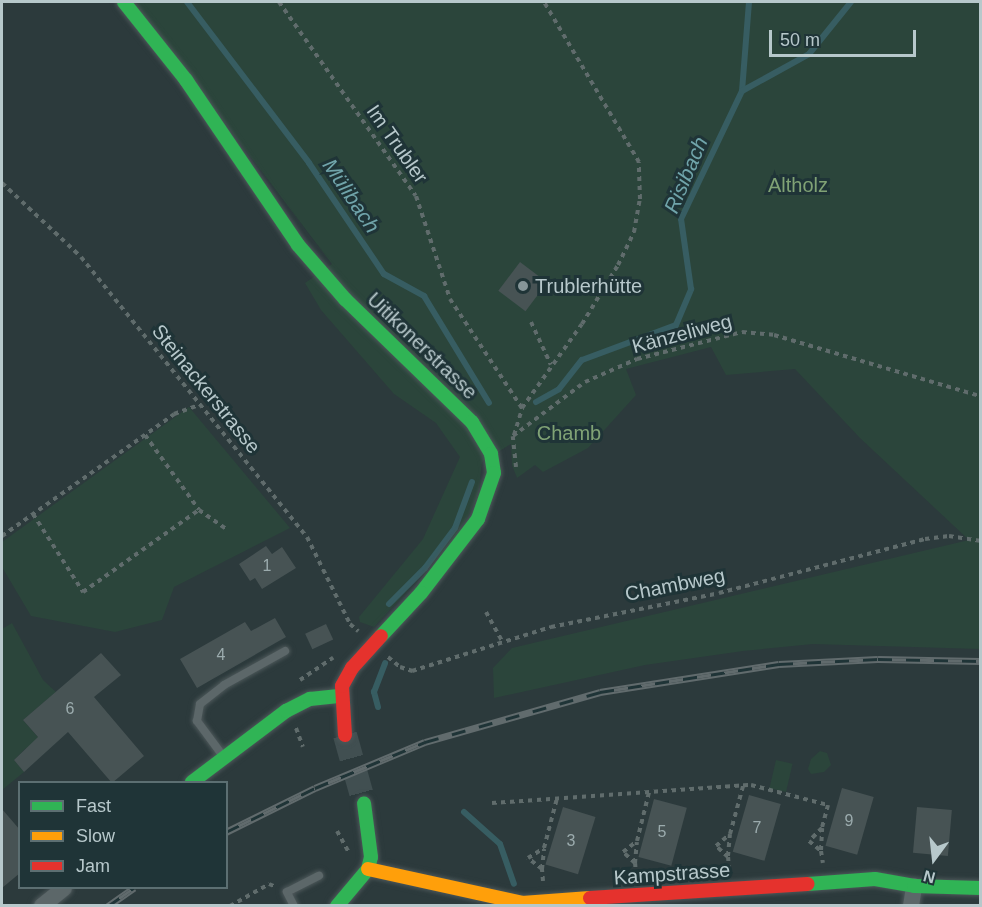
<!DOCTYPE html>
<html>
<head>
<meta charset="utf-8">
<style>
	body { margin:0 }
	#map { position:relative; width:982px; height:907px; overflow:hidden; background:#2c3a3c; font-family:Arial,sans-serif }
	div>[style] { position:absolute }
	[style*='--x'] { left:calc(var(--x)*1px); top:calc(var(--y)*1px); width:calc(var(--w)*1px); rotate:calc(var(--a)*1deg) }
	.green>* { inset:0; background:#2b453b; transform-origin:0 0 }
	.stream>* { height:6px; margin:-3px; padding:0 3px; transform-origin:3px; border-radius:3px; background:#375d62 }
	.building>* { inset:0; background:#475354; transform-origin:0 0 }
	.secondary-tunnel>* { height:24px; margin-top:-12px; transform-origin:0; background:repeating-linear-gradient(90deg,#414f51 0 24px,transparent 0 36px) }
	.path>* { height:4px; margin-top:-2px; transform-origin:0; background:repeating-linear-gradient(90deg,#606c6c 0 4.5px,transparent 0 9px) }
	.roads { filter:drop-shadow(0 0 2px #4c5759) drop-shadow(0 0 2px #4c5759) }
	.lane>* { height:8px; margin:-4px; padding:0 4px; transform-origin:4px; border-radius:4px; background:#5c6769 }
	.street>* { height:16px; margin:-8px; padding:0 8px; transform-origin:8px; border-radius:8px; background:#5c6769 }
	.fast>* { height:14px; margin:-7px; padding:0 7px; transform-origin:7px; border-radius:7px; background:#30b455 }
	.slow>* { height:14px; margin:-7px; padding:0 7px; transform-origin:7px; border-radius:7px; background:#ff9f0a }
	.jam>* { height:14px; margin:-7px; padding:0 7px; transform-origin:7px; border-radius:7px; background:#e5322d }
	.rail>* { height:7px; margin-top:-3.5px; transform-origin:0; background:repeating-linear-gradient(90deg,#1f3437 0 14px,#616b6d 0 28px); box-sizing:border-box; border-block:2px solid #616b6d }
	.dots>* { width:16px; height:16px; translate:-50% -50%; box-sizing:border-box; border:3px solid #1f3437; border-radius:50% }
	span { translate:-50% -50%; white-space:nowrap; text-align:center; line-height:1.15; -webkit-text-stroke:6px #1f3437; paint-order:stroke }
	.number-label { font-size:16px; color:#9babad }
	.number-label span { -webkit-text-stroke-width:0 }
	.street-label { font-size:20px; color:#b7c8cb }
	.park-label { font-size:20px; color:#80a275 }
	.poi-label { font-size:20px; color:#b7c8cb }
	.left { translate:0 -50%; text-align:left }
	.water-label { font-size:21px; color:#70a4aa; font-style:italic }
	.frame { position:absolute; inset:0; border:3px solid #b7c8cb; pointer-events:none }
	.legend { position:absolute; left:18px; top:781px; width:210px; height:108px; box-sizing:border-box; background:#1f3437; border:2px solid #5c6f72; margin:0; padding:8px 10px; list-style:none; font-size:18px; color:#b7c8cb }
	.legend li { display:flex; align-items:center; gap:12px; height:30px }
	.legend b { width:30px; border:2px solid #5c6f72 }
	.north { position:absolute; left:904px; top:829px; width:60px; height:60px; -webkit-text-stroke:4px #1f3437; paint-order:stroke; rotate:195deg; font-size:16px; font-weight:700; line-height:24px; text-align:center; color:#b7c8cb }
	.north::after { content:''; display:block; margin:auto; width:21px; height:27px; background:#b7c8cb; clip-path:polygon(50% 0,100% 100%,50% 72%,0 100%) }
	.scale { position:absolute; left:769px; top:30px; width:147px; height:27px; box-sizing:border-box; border:3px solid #b7c8cb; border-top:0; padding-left:8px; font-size:18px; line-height:21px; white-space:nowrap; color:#b7c8cb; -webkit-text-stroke:4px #1f3437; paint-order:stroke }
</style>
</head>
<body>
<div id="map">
	<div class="green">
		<i style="clip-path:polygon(133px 2px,980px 2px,980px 649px,813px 644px,743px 651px,645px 665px,494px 698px,493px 668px,512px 648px,969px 540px,860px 438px,795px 369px,726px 375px,711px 347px,626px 369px,636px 395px,588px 448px,543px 472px,535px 465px,517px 478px,512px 465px,511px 444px,482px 462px,478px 497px,455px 539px,374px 627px,360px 622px,359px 617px,423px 539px,460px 457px,436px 423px,394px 394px,321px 310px,305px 283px,332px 264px)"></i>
		<i style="clip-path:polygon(189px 407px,290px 528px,174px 587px,162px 620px,115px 632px,31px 616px,2px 567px,2px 542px)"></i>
		<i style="clip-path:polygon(12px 623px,43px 680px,56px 692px,23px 720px,48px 749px,26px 748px,14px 760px,24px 772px,2px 790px,2px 629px)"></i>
		<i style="clip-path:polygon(820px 751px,827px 753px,831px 765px,824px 772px,811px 774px,808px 769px,811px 759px)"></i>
		<i style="left:776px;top:760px;width:17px;height:29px;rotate:13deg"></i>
	</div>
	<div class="stream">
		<i style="--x:187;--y:2;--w:202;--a:52.8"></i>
		<i style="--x:309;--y:163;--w:134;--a:56"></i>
		<i style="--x:384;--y:274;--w:46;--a:28.8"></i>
		<i style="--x:424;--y:296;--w:125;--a:58.7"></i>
		<i style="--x:742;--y:91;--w:89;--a:-85.5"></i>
		<i style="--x:536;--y:402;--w:26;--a:-29"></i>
		<i style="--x:559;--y:389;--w:37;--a:-52"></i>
		<i style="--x:582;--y:360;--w:100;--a:-20.4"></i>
		<i style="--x:676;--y:325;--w:39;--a:-67"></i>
		<i style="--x:691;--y:289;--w:71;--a:-98.1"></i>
		<i style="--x:681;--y:219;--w:142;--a:-64.5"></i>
		<i style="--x:742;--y:91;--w:77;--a:-28.9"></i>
		<i style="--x:809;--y:54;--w:67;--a:-51.1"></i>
		<i style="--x:389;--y:604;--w:51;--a:-45"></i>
		<i style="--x:425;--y:568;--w:50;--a:-53.1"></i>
		<i style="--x:455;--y:528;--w:49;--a:-69.7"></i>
		<i style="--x:378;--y:707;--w:16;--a:-105"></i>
		<i style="--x:374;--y:692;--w:31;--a:-69"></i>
		<i style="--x:464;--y:812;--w:48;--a:41.6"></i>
		<i style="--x:500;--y:844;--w:42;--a:70.7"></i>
	</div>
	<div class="building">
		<i style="left:520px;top:262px;width:34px;height:36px;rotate:37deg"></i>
		<i style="clip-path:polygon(266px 546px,272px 554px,282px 547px,296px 568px,262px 589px,255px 578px,250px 581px,239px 564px)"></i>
		<i style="clip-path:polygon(275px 618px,286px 637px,197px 688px,180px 659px,245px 622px,251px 631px)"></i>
		<i style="left:326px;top:624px;width:17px;height:23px;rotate:65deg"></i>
		<i style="clip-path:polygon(101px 653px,121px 675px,94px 697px,144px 756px,112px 783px,68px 732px,24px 772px,14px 760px,38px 737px,23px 720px)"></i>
		<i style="left:842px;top:788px;width:33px;height:60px;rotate:16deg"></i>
		<i style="left:749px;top:795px;width:33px;height:59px;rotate:16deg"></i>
		<i style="left:654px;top:799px;width:34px;height:60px;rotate:15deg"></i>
		<i style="left:563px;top:807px;width:34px;height:60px;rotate:17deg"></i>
		<i style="left:917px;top:807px;width:35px;height:46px;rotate:5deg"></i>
		<i style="clip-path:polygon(2px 809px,20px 830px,20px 873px,2px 888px)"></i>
	</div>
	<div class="secondary-tunnel">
		<i style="--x:345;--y:735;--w:71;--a:74.4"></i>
	</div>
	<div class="path">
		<i style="--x:279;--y:2;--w:237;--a:54.8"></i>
		<i style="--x:416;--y:196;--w:108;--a:71.7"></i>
		<i style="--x:450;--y:299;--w:131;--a:56.6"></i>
		<i style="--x:2;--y:183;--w:108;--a:43.1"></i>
		<i style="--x:81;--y:257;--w:360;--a:51.1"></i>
		<i style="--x:307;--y:537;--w:97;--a:63.7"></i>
		<i style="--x:350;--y:624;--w:11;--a:41"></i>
		<i style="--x:531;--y:322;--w:47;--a:65.1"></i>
		<i style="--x:145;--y:435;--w:92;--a:54.2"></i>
		<i style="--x:199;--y:510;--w:33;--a:35"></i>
		<i style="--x:514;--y:435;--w:28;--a:-73"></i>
		<i style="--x:522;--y:408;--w:103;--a:-54.5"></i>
		<i style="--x:582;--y:324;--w:69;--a:-58.6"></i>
		<i style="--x:618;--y:265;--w:37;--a:-64"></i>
		<i style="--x:634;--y:232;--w:34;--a:-80"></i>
		<i style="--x:640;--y:199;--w:37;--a:-92"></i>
		<i style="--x:639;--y:162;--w:186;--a:-120.7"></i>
		<i style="--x:516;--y:467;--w:31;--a:-96"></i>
		<i style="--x:513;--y:436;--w:90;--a:-36.9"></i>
		<i style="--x:585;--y:382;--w:57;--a:-23.9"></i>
		<i style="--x:637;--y:359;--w:108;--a:-14.4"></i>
		<i style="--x:742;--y:332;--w:32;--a:5"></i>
		<i style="--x:774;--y:335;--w:215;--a:16.5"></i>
		<i style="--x:33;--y:514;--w:93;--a:57.3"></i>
		<i style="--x:83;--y:592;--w:142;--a:-35.3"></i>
		<i style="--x:2;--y:536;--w:211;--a:-35.3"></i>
		<i style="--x:174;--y:414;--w:27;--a:-20"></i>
		<i style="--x:486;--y:612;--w:33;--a:61"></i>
		<i style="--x:388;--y:657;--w:16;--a:40"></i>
		<i style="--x:400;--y:667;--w:13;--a:18"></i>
		<i style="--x:412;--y:671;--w:146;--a:-17.6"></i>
		<i style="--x:551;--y:627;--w:171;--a:-11.4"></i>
		<i style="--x:719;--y:593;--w:213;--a:-14.7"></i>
		<i style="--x:925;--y:539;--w:24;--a:-7"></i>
		<i style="--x:949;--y:536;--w:31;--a:9"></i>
		<i style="--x:300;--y:680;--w:40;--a:-34"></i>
		<i style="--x:296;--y:728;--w:20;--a:70"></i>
		<i style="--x:492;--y:803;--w:260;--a:-4"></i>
		<i style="--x:751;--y:785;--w:80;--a:14.6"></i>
		<i style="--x:828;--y:805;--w:24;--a:105"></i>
		<i style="--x:822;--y:828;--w:18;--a:135"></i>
		<i style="--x:809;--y:841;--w:16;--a:40"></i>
		<i style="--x:821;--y:851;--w:12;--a:81"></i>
		<i style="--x:337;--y:831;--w:26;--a:61"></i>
		<i style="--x:821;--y:850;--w:22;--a:-87"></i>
		<i style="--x:728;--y:856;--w:22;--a:-85"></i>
		<i style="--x:635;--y:863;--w:21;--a:-85"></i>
		<i style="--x:542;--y:869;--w:20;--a:-84"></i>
		<i style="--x:729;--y:870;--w:13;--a:-94"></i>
		<i style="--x:728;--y:857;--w:16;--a:-137"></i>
		<i style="--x:716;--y:846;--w:18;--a:-41"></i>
		<i style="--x:730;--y:834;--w:50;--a:-74.8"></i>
		<i style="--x:636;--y:876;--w:13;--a:-94"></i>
		<i style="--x:635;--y:863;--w:16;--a:-137"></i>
		<i style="--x:623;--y:852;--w:18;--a:-38"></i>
		<i style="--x:637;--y:841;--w:50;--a:-76.2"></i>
		<i style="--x:543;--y:881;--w:12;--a:-95"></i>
		<i style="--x:542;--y:869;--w:18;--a:-142"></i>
		<i style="--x:528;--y:858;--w:19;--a:-32"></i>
		<i style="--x:544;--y:848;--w:52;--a:-75.4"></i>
		<i style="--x:230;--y:906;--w:45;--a:-29.4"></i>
		<i style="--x:269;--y:884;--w:8;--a:23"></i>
	</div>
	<div class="roads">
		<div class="lane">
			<i style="--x:223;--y:756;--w:44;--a:-126.6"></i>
			<i style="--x:197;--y:721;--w:17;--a:-80"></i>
			<i style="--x:200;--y:704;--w:31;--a:-38"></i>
			<i style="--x:224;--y:685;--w:70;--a:-29.1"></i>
			<i style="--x:294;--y:906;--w:16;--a:-117"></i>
			<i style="--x:287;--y:892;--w:36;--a:-27"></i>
		</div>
		<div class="street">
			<i style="--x:42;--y:906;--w:28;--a:-39"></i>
			<i style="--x:911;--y:906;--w:20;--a:-81"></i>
		</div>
		<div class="fast">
			<i style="--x:124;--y:2;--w:100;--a:51.5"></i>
			<i style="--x:186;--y:80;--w:199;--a:55.8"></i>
			<i style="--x:298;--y:245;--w:72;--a:49"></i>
			<i style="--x:345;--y:299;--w:177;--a:44.1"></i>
			<i style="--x:472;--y:422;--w:37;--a:59"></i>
			<i style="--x:491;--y:454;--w:19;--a:81"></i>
			<i style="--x:494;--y:473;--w:49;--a:109.2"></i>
			<i style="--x:478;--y:519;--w:93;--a:127.6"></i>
			<i style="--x:421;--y:593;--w:59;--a:132.9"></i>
			<i style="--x:192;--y:782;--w:118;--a:-37.1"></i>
			<i style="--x:286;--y:711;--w:27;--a:-27"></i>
			<i style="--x:310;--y:699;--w:31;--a:-6"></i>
			<i style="--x:808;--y:884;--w:67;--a:-4.3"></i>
			<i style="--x:875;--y:879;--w:40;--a:10"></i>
			<i style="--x:914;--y:886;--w:66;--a:1.7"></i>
			<i style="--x:337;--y:906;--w:48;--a:-50"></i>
			<i style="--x:368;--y:869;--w:12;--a:-76"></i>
			<i style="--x:371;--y:857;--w:54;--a:-97.4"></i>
		</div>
		<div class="slow">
			<i style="--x:368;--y:869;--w:158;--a:12.4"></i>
			<i style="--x:522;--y:903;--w:68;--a:-4.2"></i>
		</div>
		<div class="jam">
			<i style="--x:345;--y:735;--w:49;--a:-93.5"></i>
			<i style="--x:342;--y:686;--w:21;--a:-61"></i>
			<i style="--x:352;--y:668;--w:43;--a:-47.8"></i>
			<i style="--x:590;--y:898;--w:218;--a:-3.7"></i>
		</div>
	</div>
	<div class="rail">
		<i style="--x:226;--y:832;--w:99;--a:-26.3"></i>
		<i style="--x:315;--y:788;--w:119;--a:-22.7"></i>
		<i style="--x:425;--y:742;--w:182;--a:-15.9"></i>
		<i style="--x:600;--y:692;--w:181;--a:-8.9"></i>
		<i style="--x:779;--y:664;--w:99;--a:-2.9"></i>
		<i style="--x:878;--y:659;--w:102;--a:1.1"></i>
		<i style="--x:108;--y:906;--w:32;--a:-35"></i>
	</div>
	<div class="dots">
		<i style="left:523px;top:286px;background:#869699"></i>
	</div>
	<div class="number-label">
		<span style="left:267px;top:566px">1</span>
		<span style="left:221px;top:655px">4</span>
		<span style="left:70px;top:709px">6</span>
		<span style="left:849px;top:821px">9</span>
		<span style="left:757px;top:828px">7</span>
		<span style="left:662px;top:832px">5</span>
		<span style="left:571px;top:841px">3</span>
	</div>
	<div class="street-label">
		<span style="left:397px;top:144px;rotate:55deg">Im Trubler</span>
		<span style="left:682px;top:334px;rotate:-15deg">Känzeliweg</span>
		<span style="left:422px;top:346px;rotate:44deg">Uitikonerstrasse</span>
		<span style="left:206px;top:389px;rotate:51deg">Steinackerstrasse</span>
		<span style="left:675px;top:585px;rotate:-11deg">Chambweg</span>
		<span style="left:672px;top:874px;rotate:-4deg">Kampstrasse</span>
	</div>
	<div class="park-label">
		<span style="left:798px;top:185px">Altholz</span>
		<span style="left:569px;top:433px">Chamb</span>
	</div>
	<div class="poi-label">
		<span class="left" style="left:535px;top:286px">Trublerhütte</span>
	</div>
	<div class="water-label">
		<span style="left:686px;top:175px;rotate:-67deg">Risibach</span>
		<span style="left:351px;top:196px;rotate:56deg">Mülibach</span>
	</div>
	<div class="frame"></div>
	<ul class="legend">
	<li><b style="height:8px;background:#30b455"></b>Fast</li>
	<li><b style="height:8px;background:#ff9f0a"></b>Slow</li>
	<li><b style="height:8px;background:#e5322d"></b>Jam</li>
	</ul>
	<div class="north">N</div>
	<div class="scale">50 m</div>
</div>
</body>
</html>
